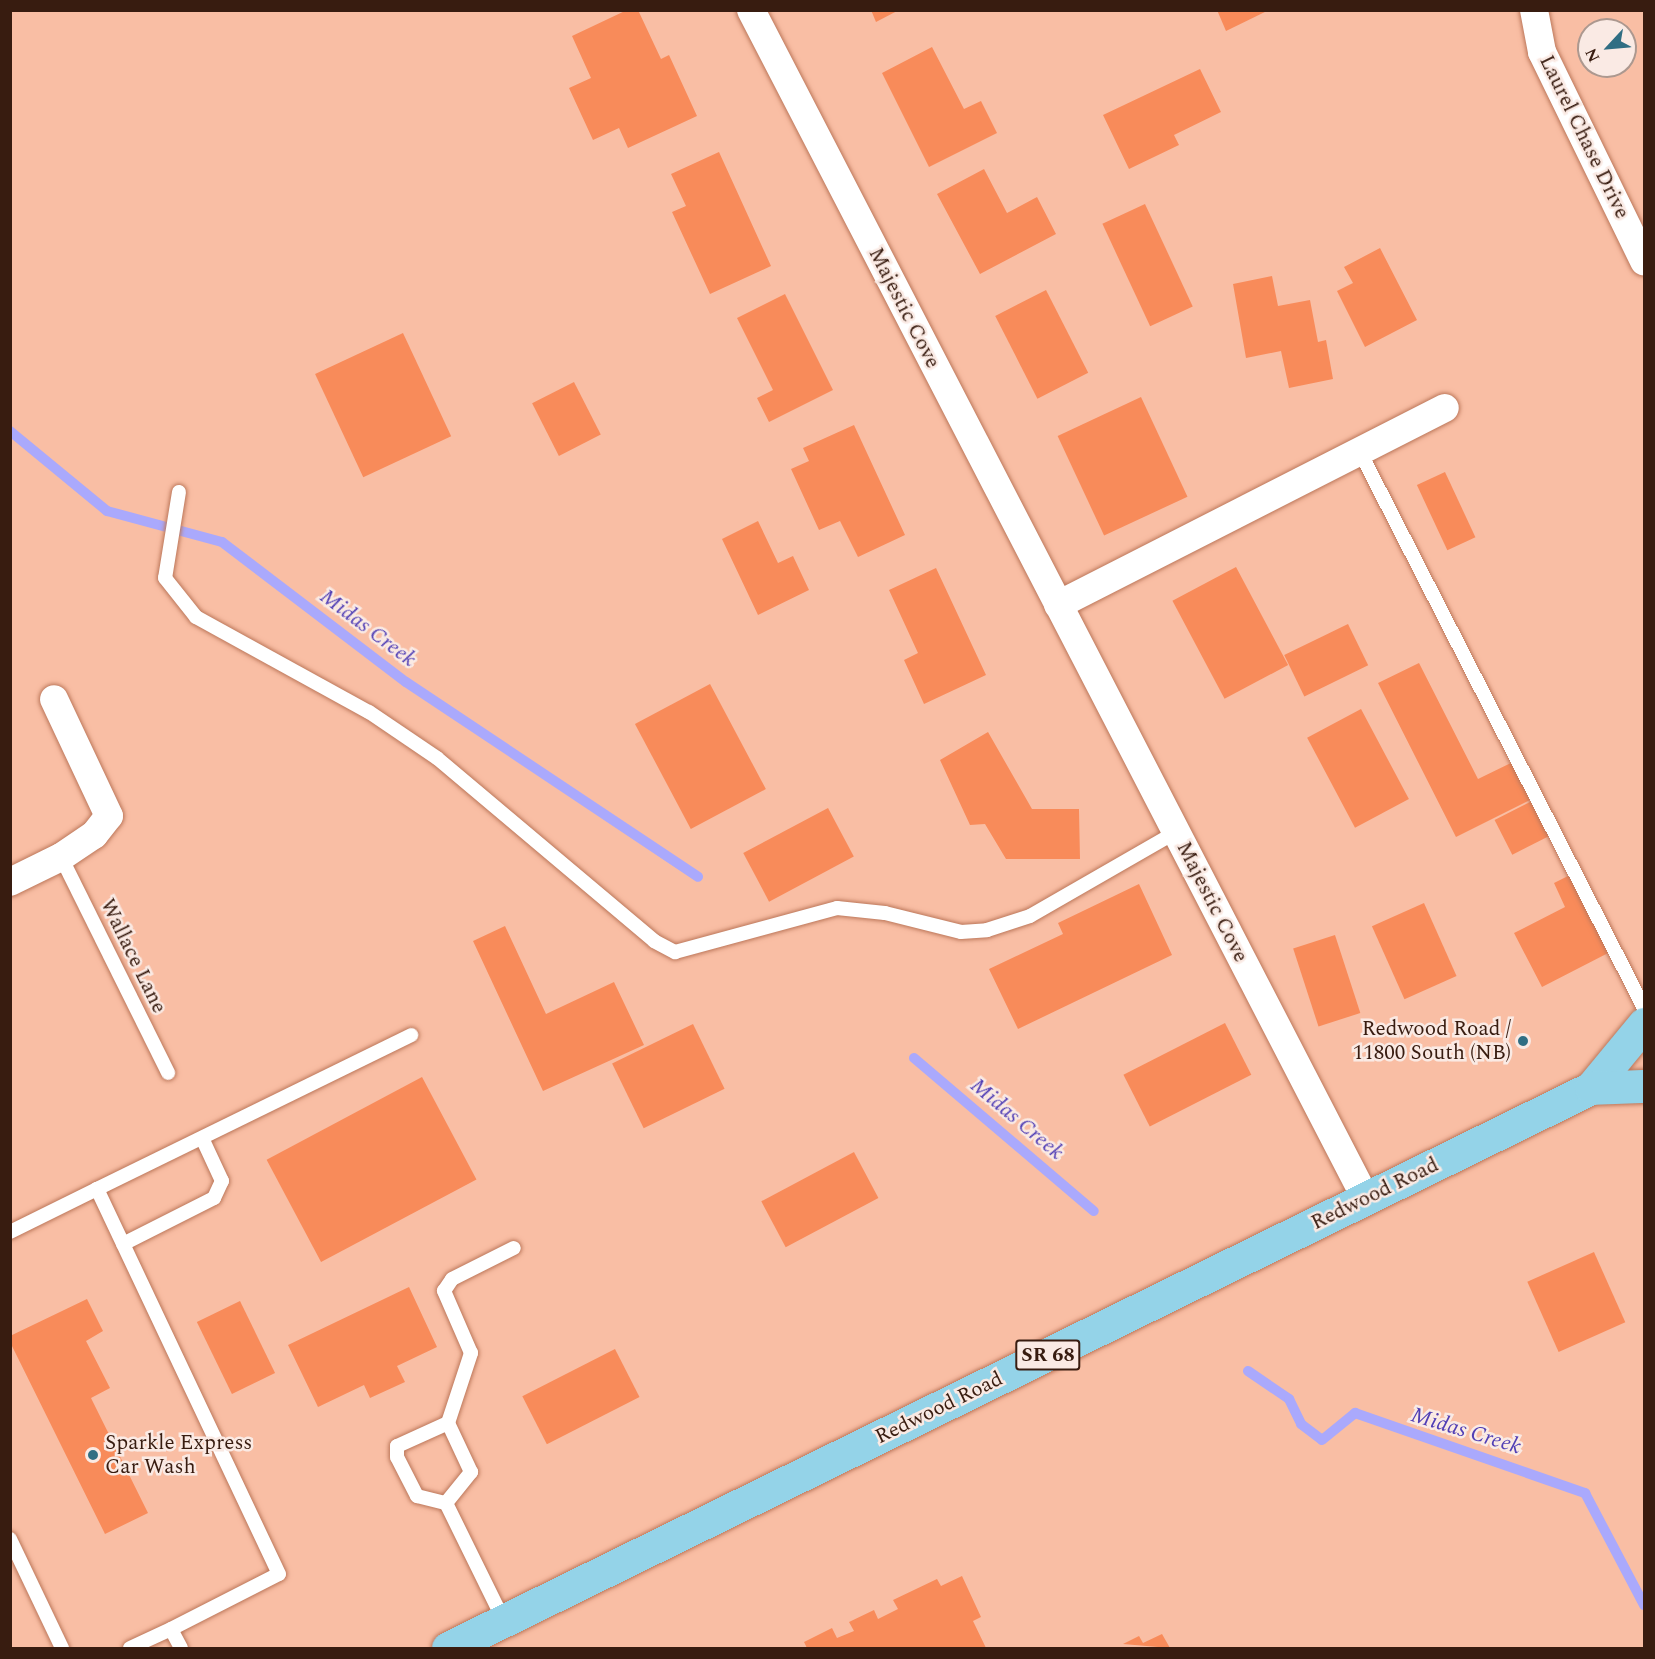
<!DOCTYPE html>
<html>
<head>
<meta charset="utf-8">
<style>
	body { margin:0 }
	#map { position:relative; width:1655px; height:1659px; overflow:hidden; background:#f9bea4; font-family:Spectral,serif }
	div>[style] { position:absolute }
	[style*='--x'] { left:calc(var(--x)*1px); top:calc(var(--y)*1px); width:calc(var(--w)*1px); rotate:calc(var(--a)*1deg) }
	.stream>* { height:10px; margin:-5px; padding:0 5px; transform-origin:5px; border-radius:5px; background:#aaa9fc }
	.building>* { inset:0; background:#f88b5a; transform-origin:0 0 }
	.roads { filter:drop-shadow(0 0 2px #bc775a) drop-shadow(0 0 2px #bc775a) }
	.lane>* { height:14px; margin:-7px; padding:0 7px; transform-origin:7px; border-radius:7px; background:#fff }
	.street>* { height:28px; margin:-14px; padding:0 14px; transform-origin:14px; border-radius:14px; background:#fff }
	.primary>* { height:33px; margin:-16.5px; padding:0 16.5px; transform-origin:16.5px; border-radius:16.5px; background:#94d3e8 }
	.dots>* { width:16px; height:16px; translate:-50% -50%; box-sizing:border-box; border:3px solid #faeae4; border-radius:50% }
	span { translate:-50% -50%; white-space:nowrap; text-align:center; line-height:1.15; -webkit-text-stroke:5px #faeae4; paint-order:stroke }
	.shield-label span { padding:2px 4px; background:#faeae4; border:2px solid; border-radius:4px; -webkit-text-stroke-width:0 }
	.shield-label { font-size:20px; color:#381c10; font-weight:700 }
	.street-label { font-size:21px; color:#381c10 }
	.poi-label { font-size:21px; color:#381c10 }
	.right { translate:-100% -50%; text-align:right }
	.left { translate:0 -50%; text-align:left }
	.water-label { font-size:22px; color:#513fb5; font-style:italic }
	.frame { position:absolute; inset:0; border:12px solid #381c10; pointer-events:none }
	.north { position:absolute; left:1577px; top:18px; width:60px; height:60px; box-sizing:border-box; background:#faeae4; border:2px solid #ac988f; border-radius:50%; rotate:244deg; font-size:16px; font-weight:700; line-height:24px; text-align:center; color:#381c10 }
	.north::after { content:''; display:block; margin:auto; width:21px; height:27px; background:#306e83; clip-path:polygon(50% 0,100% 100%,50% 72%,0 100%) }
</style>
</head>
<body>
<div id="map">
	<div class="stream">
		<i style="--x:10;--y:431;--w:126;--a:39.5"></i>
		<i style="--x:107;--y:511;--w:119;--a:15.1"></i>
		<i style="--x:222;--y:542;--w:231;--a:37.3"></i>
		<i style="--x:406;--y:682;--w:351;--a:33.7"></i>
		<i style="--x:914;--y:1058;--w:236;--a:40.4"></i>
		<i style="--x:1248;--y:1371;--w:50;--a:34.3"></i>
		<i style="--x:1289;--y:1399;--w:28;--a:64"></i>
		<i style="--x:1301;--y:1424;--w:26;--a:37"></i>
		<i style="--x:1322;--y:1440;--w:43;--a:-39.3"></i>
		<i style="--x:1355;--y:1413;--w:244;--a:19.2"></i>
		<i style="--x:1585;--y:1493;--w:127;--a:62.2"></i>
	</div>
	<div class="building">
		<i style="clip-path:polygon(627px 10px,638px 10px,661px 59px,669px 55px,697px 116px,628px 148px,619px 128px,593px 140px,569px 88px,591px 78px,572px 36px)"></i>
		<i style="clip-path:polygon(871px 10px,899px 10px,876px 22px)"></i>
		<i style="clip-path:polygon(1217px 10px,1269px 10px,1226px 31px)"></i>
		<i style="clip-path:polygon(932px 47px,964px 109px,981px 101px,997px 133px,929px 167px,882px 73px)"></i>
		<i style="clip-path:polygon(1200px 69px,1221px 112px,1174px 135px,1179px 145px,1129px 169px,1103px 115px)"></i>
		<i style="clip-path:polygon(719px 152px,771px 266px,710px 294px,672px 212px,686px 206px,671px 174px)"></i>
		<i style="clip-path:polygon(984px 169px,1007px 213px,1037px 197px,1056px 234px,980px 274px,937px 194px)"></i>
		<i style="left:1145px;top:204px;width:113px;height:47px;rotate:65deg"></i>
		<i style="clip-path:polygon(1380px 248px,1417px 320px,1365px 347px,1337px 291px,1353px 283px,1344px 267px)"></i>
		<i style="clip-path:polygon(1272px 276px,1278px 306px,1310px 300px,1318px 342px,1326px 340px,1333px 379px,1289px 388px,1281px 351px,1246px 358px,1233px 284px)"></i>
		<i style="left:1046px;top:290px;width:93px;height:57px;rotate:63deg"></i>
		<i style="clip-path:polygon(785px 294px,833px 390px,769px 422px,757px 398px,773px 390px,737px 318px)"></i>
		<i style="left:403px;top:333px;width:114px;height:97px;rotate:65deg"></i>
		<i style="left:574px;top:382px;width:59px;height:47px;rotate:63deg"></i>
		<i style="left:1141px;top:397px;width:110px;height:92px;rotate:65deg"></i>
		<i style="clip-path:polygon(854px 425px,905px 535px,858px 557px,840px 521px,819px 530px,791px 469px,809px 461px,803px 448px)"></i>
		<i style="left:1445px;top:472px;width:72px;height:31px;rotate:65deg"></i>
		<i style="clip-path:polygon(758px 521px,778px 563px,793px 556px,809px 590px,758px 615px,722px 539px)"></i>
		<i style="left:1236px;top:567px;width:111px;height:72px;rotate:62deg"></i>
		<i style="clip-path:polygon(936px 568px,986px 675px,924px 704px,904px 660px,918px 653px,889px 590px)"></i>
		<i style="left:1348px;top:624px;width:46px;height:71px;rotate:64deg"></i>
		<i style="clip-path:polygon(1419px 663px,1478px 779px,1517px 760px,1536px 797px,1456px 837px,1378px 683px)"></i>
		<i style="left:710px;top:684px;width:119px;height:85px;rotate:62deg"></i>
		<i style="left:1361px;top:709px;width:102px;height:61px;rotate:62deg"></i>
		<i style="clip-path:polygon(988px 732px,1032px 809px,1079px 809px,1080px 859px,1006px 859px,985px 824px,970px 825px,940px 760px)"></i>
		<i style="left:1532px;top:801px;width:39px;height:42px;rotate:63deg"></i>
		<i style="left:828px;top:808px;width:55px;height:96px;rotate:62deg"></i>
		<i style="clip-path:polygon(1574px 873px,1614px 950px,1542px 987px,1514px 933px,1565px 907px,1554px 883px)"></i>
		<i style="clip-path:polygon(1139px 884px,1172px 955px,1018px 1029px,989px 969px,1063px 934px,1058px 923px)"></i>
		<i style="left:1424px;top:903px;width:80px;height:57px;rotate:66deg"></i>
		<i style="clip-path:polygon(505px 926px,546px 1014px,614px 982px,644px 1045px,543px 1091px,473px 941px)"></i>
		<i style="left:1335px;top:935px;width:82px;height:44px;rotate:72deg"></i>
		<i style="left:1225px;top:1023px;width:58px;height:114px;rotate:63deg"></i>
		<i style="left:693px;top:1024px;width:72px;height:90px;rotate:64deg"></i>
		<i style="left:422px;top:1077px;width:116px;height:176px;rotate:62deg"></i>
		<i style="left:854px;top:1152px;width:52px;height:105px;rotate:62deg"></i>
		<i style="left:1594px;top:1252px;width:77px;height:73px;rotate:66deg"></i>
		<i style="clip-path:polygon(409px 1287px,437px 1347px,397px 1366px,405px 1382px,370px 1398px,364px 1385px,318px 1407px,288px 1345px)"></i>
		<i style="clip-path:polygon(87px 1299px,103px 1331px,86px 1341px,110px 1388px,91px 1398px,148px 1513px,105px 1534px,10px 1342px,10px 1336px)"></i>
		<i style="left:240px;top:1301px;width:80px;height:48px;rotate:64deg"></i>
		<i style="left:615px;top:1349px;width:54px;height:104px;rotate:63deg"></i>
		<i style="clip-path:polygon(962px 1576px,981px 1617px,973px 1621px,986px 1648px,807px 1648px,804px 1642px,832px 1628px,837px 1638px,854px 1631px,849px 1622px,874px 1610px,878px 1619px,898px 1609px,893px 1600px,937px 1579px,941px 1586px)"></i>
		<i style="clip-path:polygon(1162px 1634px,1170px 1648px,1123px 1644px,1139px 1636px,1143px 1643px)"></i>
	</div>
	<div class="roads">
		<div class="lane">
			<i style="--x:1360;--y:452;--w:624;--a:62.94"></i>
			<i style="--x:179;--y:492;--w:87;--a:99.2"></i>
			<i style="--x:165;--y:578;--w:50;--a:51.5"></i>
			<i style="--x:196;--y:617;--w:197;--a:28.8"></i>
			<i style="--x:369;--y:712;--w:82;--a:34.1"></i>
			<i style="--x:437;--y:758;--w:284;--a:40.1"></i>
			<i style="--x:654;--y:941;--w:24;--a:28"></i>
			<i style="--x:675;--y:952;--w:168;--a:-15.2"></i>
			<i style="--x:837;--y:908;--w:48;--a:5.9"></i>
			<i style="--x:885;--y:913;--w:78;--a:14"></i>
			<i style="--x:961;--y:932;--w:26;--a:-4"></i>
			<i style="--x:987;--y:930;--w:45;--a:-18"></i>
			<i style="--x:1030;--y:916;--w:168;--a:-29.9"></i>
			<i style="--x:61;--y:857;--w:241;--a:63.6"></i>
			<i style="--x:10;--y:1232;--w:97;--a:-26.3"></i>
			<i style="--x:123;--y:1244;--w:102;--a:-26.8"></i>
			<i style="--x:214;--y:1198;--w:19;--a:-65"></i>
			<i style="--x:222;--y:1181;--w:47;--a:-114.9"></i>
			<i style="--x:448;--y:1423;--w:74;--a:-71.8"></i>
			<i style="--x:471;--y:1353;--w:68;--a:-113.5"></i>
			<i style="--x:444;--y:1291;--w:14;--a:-56"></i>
			<i style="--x:452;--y:1279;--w:69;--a:-26.6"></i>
			<i style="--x:446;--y:1503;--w:40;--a:-51"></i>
			<i style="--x:471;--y:1472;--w:54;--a:-115.1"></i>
			<i style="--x:448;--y:1423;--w:56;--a:155.7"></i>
			<i style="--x:397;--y:1446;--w:11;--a:90"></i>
			<i style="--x:397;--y:1457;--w:44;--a:62.9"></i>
			<i style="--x:417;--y:1496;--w:30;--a:14"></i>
			<i style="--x:446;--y:1503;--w:131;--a:63.8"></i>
			<i style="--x:10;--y:1539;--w:121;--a:64.5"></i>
			<i style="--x:130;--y:1648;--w:45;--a:-24.9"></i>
			<i style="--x:181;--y:1648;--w:21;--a:-118"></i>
			<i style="--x:171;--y:1629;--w:121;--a:-27"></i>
			<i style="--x:279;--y:1574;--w:426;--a:-115.3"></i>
			<i style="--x:97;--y:1189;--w:350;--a:-26.1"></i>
		</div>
		<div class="street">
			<i style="--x:751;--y:10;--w:1339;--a:62.65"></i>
			<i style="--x:1534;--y:10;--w:43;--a:79.2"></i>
			<i style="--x:1542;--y:52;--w:233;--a:64"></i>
			<i style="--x:1058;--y:605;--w:434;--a:-27"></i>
			<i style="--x:10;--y:882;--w:57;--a:-26.1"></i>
			<i style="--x:61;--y:857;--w:40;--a:-34"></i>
			<i style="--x:94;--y:835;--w:24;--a:-52"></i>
			<i style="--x:109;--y:816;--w:129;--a:-115.2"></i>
		</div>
		<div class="primary">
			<i style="--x:1591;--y:1088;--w:83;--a:-50.4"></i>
			<i style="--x:448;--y:1648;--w:1273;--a:-26.1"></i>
			<i style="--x:1591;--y:1088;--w:53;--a:-2.2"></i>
		</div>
	</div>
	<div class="dots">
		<i style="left:1523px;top:1041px;background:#306e83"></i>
		<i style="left:93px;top:1455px;background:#306e83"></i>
	</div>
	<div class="shield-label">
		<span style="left:1048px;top:1355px">SR 68</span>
	</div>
	<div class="street-label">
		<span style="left:1584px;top:137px;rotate:64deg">Laurel Chase Drive</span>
		<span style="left:904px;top:308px;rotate:63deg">Majestic Cove</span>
		<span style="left:1212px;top:902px;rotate:63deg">Majestic Cove</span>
		<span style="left:133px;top:956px;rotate:64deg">Wallace Lane</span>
		<span style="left:1375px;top:1194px;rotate:-26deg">Redwood Road</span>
		<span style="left:939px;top:1408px;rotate:-26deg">Redwood Road</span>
	</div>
	<div class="poi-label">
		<span class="right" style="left:1511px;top:1041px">Redwood Road /<br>11800 South (NB)</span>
		<span class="left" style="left:105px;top:1455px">Sparkle Express<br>Car Wash</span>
	</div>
	<div class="water-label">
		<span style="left:368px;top:628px;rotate:37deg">Midas Creek</span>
		<span style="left:1017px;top:1119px;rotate:40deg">Midas Creek</span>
		<span style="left:1466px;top:1431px;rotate:17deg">Midas Creek</span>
	</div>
	<div class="frame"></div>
	<div class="north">N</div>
</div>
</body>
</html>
